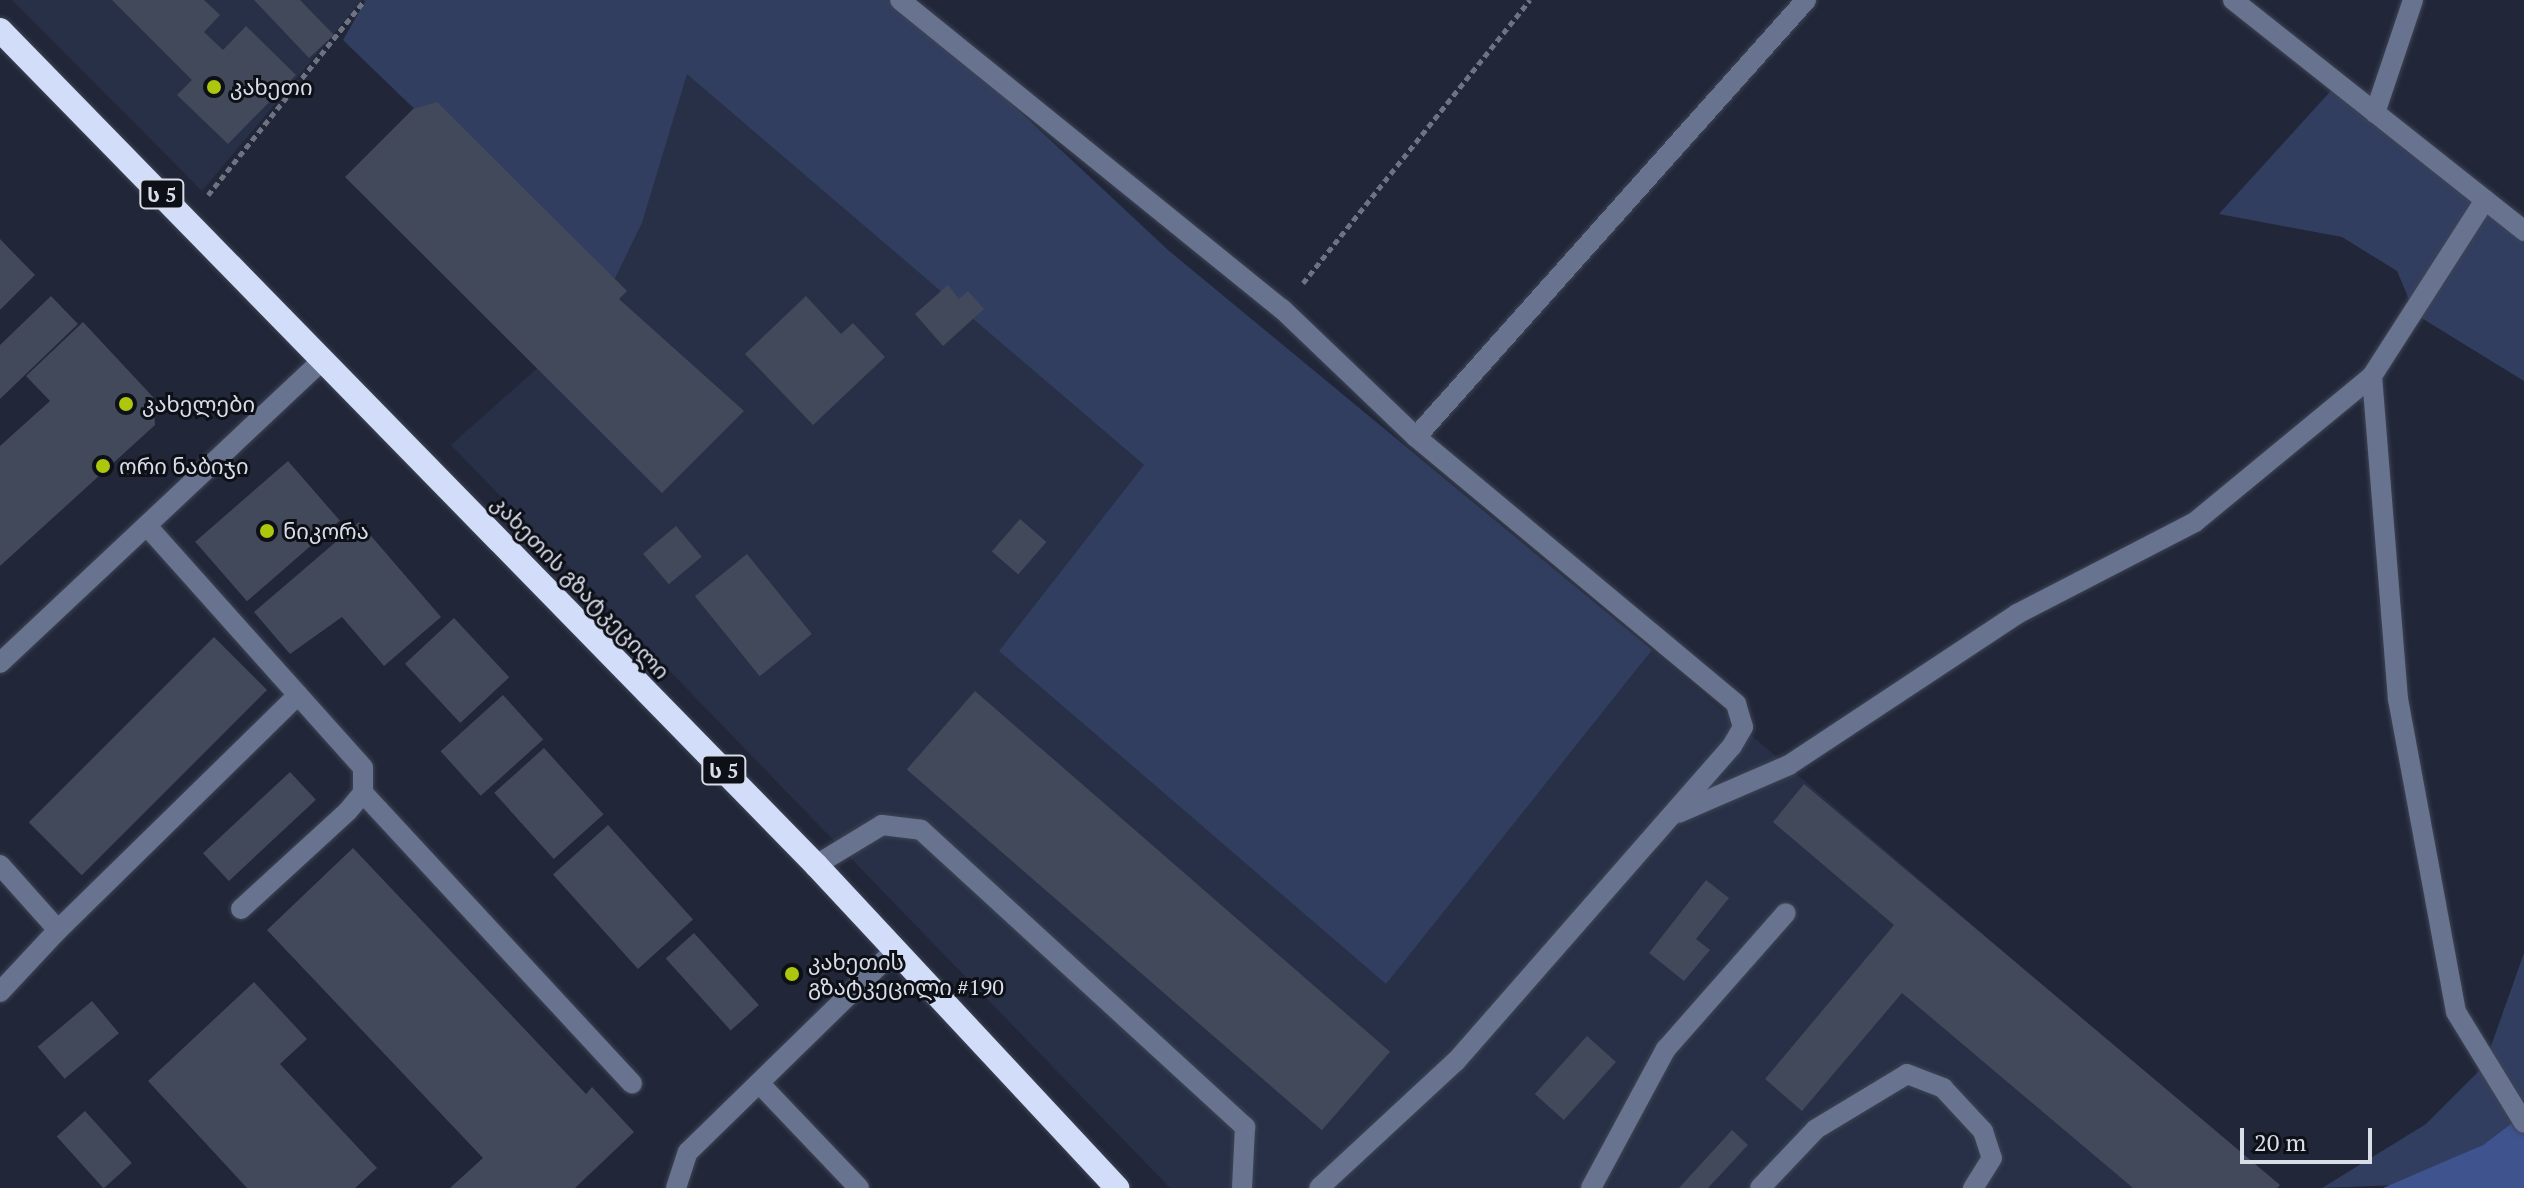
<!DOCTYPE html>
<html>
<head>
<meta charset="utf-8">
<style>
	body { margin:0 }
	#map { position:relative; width:2524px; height:1188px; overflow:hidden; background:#212738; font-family:"PT Serif","Noto Sans Georgian",serif }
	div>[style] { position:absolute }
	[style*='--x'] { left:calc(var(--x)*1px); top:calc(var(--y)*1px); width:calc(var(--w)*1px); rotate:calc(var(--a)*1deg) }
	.built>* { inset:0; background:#273046 }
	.green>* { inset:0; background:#323e60 }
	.forest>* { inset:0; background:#3f538f }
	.building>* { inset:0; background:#42495b; transform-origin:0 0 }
	.path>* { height:5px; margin-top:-2.5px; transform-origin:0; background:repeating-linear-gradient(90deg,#6e7382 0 6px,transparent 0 10px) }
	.roads { filter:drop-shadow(0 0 2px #3e4454) drop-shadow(0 0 2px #3e4454) }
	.minor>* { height:20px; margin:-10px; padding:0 10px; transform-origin:10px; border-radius:10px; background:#68738f }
	.highway>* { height:24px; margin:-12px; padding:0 12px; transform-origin:12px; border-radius:12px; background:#d2ddfa }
	.dots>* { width:22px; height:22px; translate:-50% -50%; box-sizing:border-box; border:4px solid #0e1018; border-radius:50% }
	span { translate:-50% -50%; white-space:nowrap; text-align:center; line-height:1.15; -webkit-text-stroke:6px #0e1018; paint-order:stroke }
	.shield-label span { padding:2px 6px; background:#0e1018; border:2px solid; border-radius:6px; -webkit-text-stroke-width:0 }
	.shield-label { font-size:20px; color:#d9dde8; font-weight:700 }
	.poi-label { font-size:22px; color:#d9dde8 }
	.left { translate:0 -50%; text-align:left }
	.street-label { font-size:22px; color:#d9dde8 }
	.scale { position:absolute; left:2240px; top:1128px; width:132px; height:36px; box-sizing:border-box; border:4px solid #d9dde8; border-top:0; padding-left:10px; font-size:24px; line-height:28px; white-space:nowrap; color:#d9dde8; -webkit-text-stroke:6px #0e1018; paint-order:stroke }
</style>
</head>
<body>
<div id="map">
	<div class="built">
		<i style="clip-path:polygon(12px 0,362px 0,202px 191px)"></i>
		<i style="clip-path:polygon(687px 73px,1145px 466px,1386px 983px,1652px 650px,2279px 1188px,1170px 1188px,451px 445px,598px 314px,642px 223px)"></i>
	</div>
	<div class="green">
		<i style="clip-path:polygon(366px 0,888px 0,956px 52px,1168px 250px,1652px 650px,1386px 984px,999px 651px,1144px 465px,687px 74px,642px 223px,607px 295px,343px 40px)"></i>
		<i style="clip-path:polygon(2338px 83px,2524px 231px,2524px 381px,2415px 314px,2397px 271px,2342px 237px,2219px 214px)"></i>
		<i style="clip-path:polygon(2524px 953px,2524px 1114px,2483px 1145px,2397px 1185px,2322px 1188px,2426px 1124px,2484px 1066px)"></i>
	</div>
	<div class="forest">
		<i style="clip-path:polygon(2524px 1114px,2524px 1188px,2383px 1188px,2483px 1145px)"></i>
	</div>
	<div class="building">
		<i style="clip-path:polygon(112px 0,204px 0,220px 15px,204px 32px,223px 50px,246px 26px,296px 75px,228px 144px,177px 95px,192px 80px)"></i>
		<i style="clip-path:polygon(254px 0,300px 0,334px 35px,309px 58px)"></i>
		<i style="clip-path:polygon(437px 102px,627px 291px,619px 299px,744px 411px,662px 493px,345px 177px,413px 109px)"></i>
		<i style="clip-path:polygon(0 239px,35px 275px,0 310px)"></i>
		<i style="clip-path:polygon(948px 285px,959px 299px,968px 291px,984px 309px,943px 346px,915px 314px)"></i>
		<i style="clip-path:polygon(51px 296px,78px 324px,0 399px,0 345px)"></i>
		<i style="clip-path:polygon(806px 296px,841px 334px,853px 323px,885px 357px,813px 425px,745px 354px)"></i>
		<i style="clip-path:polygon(83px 322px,153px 397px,155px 425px,0 566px,0 446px,50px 401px,26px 376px)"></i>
		<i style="left:288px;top:461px;width:79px;height:123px;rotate:49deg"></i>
		<i style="left:1020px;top:519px;width:35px;height:43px;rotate:41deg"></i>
		<i style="clip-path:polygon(359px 522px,441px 617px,384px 666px,342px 617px,290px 654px,254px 612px)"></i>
		<i style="left:676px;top:526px;width:40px;height:43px;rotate:50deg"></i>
		<i style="left:747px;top:554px;width:103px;height:67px;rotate:51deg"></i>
		<i style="left:454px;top:618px;width:81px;height:67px;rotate:47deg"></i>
		<i style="left:214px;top:637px;width:75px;height:262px;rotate:45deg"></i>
		<i style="left:975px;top:691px;width:550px;height:104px;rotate:41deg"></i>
		<i style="left:503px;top:695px;width:60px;height:84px;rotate:48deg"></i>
		<i style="left:544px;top:748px;width:89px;height:67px;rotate:48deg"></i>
		<i style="left:290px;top:772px;width:38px;height:119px;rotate:47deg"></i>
		<i style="clip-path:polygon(1804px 784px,2280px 1185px,2277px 1188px,2133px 1188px,1902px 993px,1802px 1111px,1765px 1079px,1894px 925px,1773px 822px)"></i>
		<i style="left:608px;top:825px;width:127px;height:74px;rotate:48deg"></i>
		<i style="clip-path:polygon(353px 848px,586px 1094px,592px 1087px,634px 1132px,575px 1188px,450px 1188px,483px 1158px,267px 930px)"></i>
		<i style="clip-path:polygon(1706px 880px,1729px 898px,1696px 939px,1710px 950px,1684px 981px,1649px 953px)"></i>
		<i style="left:694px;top:933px;width:97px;height:38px;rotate:48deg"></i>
		<i style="clip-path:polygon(254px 982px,307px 1039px,280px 1064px,377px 1168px,355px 1188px,247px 1188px,148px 1081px)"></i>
		<i style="left:92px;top:1001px;width:42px;height:71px;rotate:50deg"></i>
		<i style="left:1587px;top:1036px;width:39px;height:78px;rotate:42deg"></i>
		<i style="left:85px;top:1111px;width:70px;height:38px;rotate:48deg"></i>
		<i style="clip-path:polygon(1732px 1130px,1748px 1145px,1708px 1188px,1679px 1188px)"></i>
	</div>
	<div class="path">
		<i style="--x:208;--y:195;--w:250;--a:-51.2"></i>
		<i style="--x:1303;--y:283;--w:363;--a:-51.3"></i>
	</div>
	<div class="roads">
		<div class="minor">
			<i style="--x:900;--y:0;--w:491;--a:39"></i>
			<i style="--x:1282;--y:309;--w:185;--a:43.7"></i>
			<i style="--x:1416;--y:437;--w:417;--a:39.8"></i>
			<i style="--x:1736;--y:704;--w:24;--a:73"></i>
			<i style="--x:1743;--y:727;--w:22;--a:120"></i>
			<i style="--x:1732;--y:746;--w:420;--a:131.2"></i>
			<i style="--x:1455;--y:1062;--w:185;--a:137.2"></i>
			<i style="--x:2233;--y:0;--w:372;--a:38.4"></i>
			<i style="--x:2375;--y:113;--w:119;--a:-71.4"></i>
			<i style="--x:2372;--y:376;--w:324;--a:85.4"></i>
			<i style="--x:2398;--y:699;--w:318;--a:79.5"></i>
			<i style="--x:2456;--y:1012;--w:130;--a:58.5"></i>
			<i style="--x:1416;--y:437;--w:586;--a:-48.25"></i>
			<i style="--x:147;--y:526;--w:324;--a:48.2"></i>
			<i style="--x:363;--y:768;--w:25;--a:90"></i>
			<i style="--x:363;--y:793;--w:23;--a:130"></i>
			<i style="--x:348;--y:811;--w:145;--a:137.5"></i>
			<i style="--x:0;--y:663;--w:444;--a:-43.2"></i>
			<i style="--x:363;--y:793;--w:396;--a:47.2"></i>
			<i style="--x:1678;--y:813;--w:121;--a:-23.4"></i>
			<i style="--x:1789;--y:765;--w:273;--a:-33.5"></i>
			<i style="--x:2017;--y:614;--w:200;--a:-27.3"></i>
			<i style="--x:2195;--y:522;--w:229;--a:-39.5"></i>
			<i style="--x:2372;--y:376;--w:209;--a:-57.3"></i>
			<i style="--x:0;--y:865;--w:87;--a:48.3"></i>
			<i style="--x:58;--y:930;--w:85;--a:133.1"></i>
			<i style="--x:816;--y:865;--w:77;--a:-31.2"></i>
			<i style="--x:882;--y:825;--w:39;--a:7"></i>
			<i style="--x:921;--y:830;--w:440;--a:42.5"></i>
			<i style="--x:1245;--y:1127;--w:61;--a:92.8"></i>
			<i style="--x:58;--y:930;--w:336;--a:-44.4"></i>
			<i style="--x:759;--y:1083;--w:145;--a:46.4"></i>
			<i style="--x:676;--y:1188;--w:38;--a:-72"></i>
			<i style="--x:688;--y:1152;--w:289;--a:-44.3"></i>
			<i style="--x:1591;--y:1188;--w:158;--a:-61.7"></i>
			<i style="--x:1666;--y:1049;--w:181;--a:-48.6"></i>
			<i style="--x:1760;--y:1188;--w:81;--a:-46.5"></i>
			<i style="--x:1816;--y:1129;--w:106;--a:-31.1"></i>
			<i style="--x:1907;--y:1074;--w:39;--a:21"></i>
			<i style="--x:1943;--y:1088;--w:59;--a:47.1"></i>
			<i style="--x:1983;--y:1131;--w:28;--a:72"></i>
			<i style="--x:1992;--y:1158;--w:36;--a:122"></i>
		</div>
		<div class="highway">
			<i style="--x:0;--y:30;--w:1168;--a:45.66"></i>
			<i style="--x:816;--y:865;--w:442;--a:47"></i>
		</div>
	</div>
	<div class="dots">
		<i style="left:214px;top:87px;background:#adc60e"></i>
		<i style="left:126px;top:404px;background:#adc60e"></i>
		<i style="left:103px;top:466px;background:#adc60e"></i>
		<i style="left:267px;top:531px;background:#adc60e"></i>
		<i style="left:792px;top:974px;background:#adc60e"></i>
	</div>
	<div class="shield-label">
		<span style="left:162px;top:194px">ს 5</span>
		<span style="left:724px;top:770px">ს 5</span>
	</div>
	<div class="poi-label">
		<span class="left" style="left:230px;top:87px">კახეთი</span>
		<span class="left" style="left:142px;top:404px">კახელები</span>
		<span class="left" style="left:119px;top:466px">ორი ნაბიჯი</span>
		<span class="left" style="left:283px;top:531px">ნიკორა</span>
		<span class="left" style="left:808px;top:974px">კახეთის<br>გზატკეცილი #190</span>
	</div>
	<div class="street-label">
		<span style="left:581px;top:587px;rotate:46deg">კახეთის გზატკეცილი</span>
	</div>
	<div class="scale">20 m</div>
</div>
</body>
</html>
